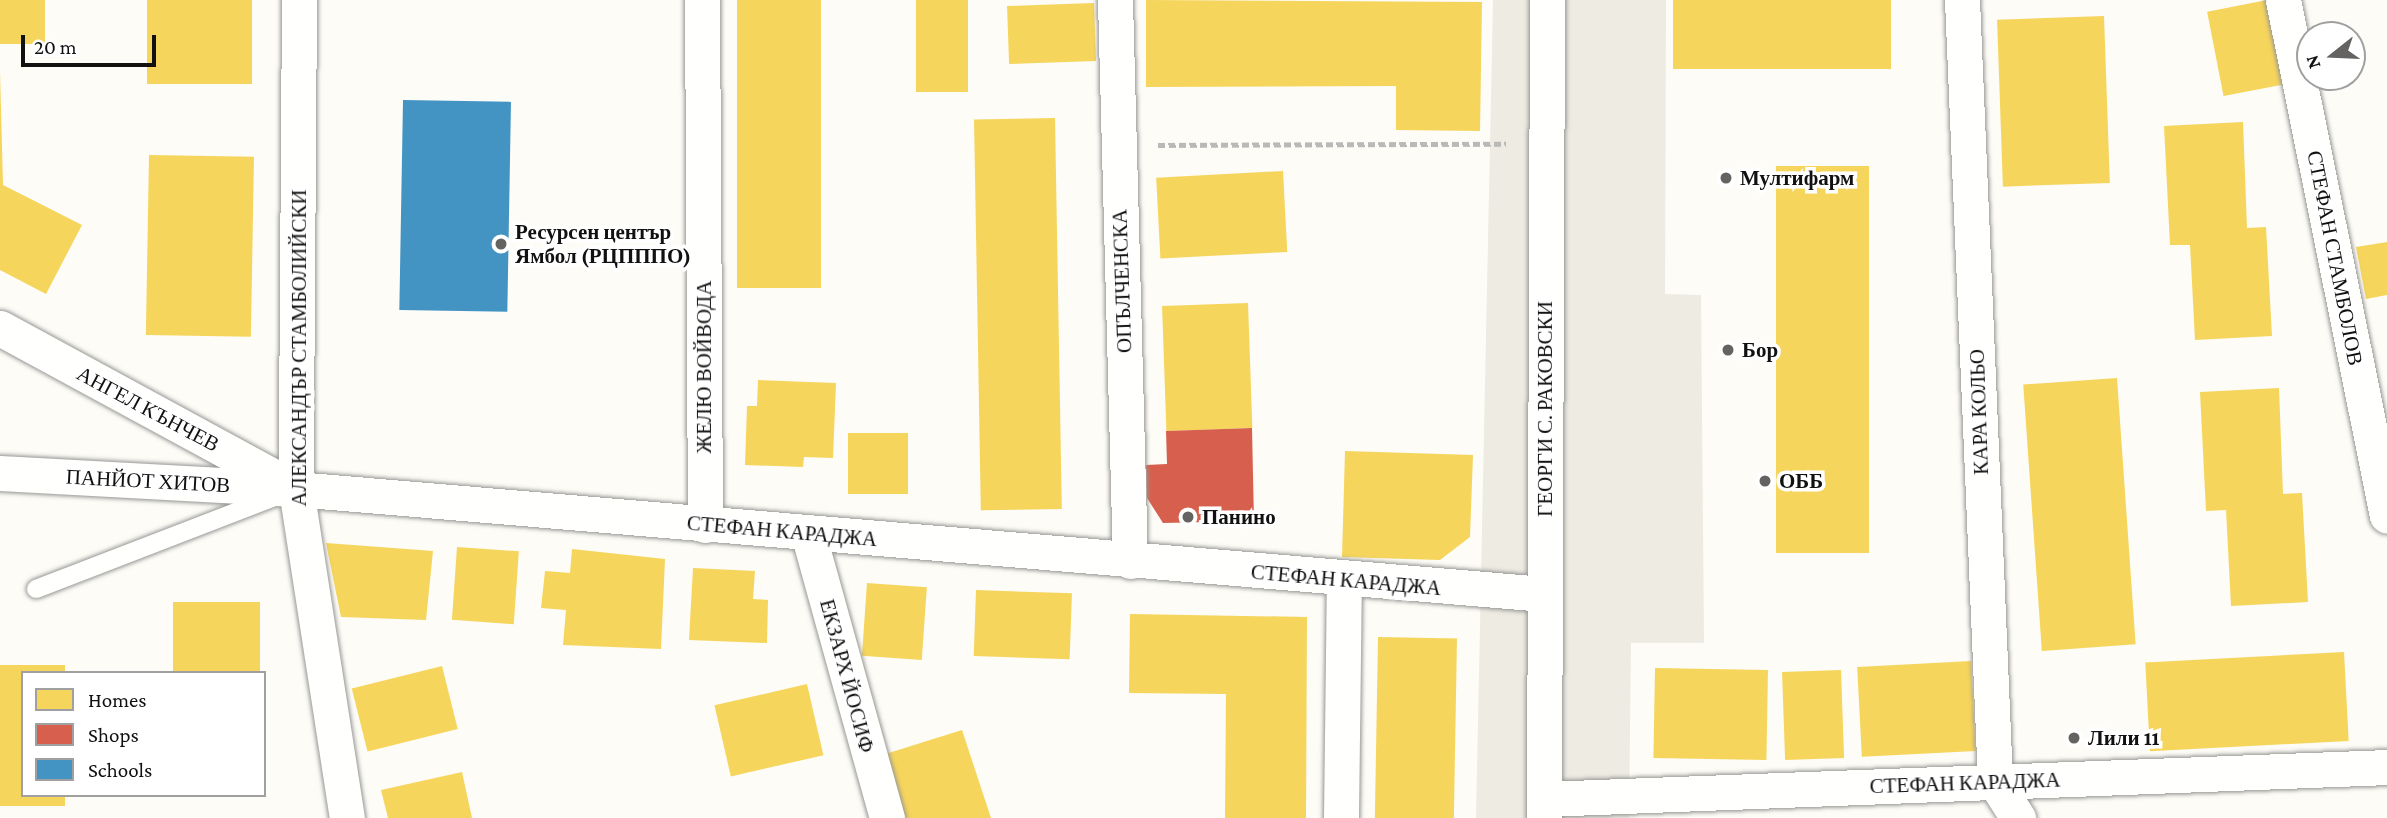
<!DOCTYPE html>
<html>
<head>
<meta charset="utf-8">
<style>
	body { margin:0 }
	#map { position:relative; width:2387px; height:818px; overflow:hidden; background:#fdfcf7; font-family:"Crimson Pro",serif }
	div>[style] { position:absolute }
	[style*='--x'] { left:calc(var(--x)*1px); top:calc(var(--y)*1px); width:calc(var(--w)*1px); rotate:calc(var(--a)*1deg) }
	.plaza>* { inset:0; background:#edebe2 }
	.homes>* { inset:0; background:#f6d55c; transform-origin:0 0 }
	.shops>* { inset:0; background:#d6604d }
	.schools>* { inset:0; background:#4393c3; transform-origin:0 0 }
	.path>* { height:4.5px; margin-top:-2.25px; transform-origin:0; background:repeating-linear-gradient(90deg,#b9b9b8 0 7px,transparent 0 10.5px) }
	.roads { filter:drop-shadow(0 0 2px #979795) drop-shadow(0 0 2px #979795) }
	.lane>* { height:18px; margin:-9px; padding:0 9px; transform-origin:9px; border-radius:9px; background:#fffffe }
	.street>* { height:35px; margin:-17.5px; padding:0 17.5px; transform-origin:17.5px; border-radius:17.5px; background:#fffffe }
	.dots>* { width:19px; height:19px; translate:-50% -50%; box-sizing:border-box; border:4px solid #fff; border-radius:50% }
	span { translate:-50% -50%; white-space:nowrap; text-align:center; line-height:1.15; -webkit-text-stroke:7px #fff; paint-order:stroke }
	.poi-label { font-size:21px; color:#111; font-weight:700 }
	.left { translate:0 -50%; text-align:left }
	.street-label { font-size:21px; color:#111 }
	.legend { position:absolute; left:21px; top:671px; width:245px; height:126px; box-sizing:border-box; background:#fff; border:2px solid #a0a0a0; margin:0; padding:9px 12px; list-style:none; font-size:21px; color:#111 }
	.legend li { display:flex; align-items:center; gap:14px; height:35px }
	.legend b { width:35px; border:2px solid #a0a0a0 }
	.north { position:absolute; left:2296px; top:21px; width:70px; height:70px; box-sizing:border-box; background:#fff; border:2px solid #a0a0a0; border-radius:50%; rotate:252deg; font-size:19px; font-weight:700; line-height:28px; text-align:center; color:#111 }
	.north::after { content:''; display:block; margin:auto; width:24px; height:32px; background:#646362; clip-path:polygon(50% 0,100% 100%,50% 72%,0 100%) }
	.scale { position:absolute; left:21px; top:35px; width:135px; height:32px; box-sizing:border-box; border:4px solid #111; border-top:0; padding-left:9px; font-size:21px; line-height:24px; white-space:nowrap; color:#111; -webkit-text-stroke:5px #fff; paint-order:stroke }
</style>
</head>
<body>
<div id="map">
	<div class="plaza">
		<i style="clip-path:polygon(1493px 0,1666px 0,1665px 294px,1701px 295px,1704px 643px,1631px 643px,1629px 818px,1476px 818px)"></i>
	</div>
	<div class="homes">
		<i style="left:0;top:0;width:45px;height:44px"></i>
		<i style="left:147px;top:0;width:105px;height:84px"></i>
		<i style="left:737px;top:0;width:84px;height:288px"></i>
		<i style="left:916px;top:0;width:52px;height:92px"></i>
		<i style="clip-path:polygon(1146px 0,1482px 2px,1480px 131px,1396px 130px,1396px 86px,1146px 87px)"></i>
		<i style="left:1673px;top:0;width:218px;height:69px"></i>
		<i style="left:2267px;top:0;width:86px;height:61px;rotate:79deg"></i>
		<i style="left:1094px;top:3px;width:58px;height:87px;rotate:88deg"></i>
		<i style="left:2104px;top:16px;width:167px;height:107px;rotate:88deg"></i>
		<i style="clip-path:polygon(0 71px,3px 185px,82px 225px,46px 294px,0 270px)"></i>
		<i style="left:1055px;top:118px;width:391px;height:81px;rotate:89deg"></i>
		<i style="clip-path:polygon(2243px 122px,2247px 228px,2266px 227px,2272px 336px,2195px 340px,2190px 245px,2170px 245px,2164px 126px)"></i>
		<i style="left:149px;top:155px;width:105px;height:180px;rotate:1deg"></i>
		<i style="left:1869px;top:166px;width:387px;height:93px;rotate:90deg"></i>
		<i style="left:1283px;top:171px;width:81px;height:127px;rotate:87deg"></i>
		<i style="clip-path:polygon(2387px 242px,2387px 295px,2366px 299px,2356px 247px)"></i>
		<i style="left:1248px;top:303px;width:125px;height:86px;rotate:88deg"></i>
		<i style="left:2117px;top:378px;width:267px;height:94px;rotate:86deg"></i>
		<i style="clip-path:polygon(758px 380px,836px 383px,833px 458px,804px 457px,803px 467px,745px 465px,747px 406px,757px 406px)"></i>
		<i style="clip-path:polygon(2279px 388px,2283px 494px,2302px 493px,2308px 602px,2231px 606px,2226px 510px,2206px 511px,2200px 392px)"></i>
		<i style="left:848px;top:433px;width:60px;height:61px"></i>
		<i style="clip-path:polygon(1345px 451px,1473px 455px,1470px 537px,1440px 560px,1342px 557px)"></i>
		<i style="clip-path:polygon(326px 543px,433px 551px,426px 620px,341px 617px)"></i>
		<i style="left:457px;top:547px;width:62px;height:73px;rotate:4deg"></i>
		<i style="clip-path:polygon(572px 549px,665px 559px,661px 649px,563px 645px,566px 610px,541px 608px,545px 571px,570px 573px)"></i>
		<i style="clip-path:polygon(693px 568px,755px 571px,753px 599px,768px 600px,767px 643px,689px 640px)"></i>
		<i style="left:867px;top:583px;width:60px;height:73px;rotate:4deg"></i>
		<i style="left:976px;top:590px;width:96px;height:66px;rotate:2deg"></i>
		<i style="left:173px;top:602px;width:87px;height:71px"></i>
		<i style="clip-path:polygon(1130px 614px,1307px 617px,1306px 818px,1225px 818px,1226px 694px,1129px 693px)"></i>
		<i style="left:1378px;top:637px;width:79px;height:181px;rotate:1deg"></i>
		<i style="left:2344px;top:652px;width:89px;height:199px;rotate:87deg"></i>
		<i style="left:1971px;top:661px;width:90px;height:114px;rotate:87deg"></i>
		<i style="clip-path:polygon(0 665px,65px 665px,65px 673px,23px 673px,23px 795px,65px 795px,65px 806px,0 806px)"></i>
		<i style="left:442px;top:666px;width:65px;height:93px;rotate:76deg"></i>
		<i style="left:1655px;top:668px;width:113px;height:90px;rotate:1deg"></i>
		<i style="left:1841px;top:670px;width:88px;height:59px;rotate:88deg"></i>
		<i style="left:807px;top:684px;width:73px;height:95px;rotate:77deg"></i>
		<i style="clip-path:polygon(962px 730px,991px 818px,898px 818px,879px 756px)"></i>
		<i style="clip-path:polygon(462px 772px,472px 818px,388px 818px,381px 790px)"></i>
	</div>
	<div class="shops">
		<i style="clip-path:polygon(1252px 428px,1254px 521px,1163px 523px,1147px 498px,1146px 465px,1167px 464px,1166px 431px)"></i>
	</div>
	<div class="schools">
		<i style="left:403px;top:100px;width:108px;height:210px;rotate:1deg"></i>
	</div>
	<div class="path">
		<i style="--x:1158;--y:145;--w:348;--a:-0.2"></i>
	</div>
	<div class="roads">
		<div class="lane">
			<i style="--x:36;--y:589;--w:261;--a:-21.1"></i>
		</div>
		<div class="street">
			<i style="--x:299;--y:0;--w:489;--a:90.4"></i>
			<i style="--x:296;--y:489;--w:333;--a:81.2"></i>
			<i style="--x:702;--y:0;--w:525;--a:89.67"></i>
			<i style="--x:1115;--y:0;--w:561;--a:88.47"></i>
			<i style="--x:1962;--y:0;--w:783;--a:87.58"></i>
			<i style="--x:1995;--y:782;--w:43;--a:57.4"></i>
			<i style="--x:2283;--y:0;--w:526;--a:78.6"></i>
			<i style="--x:0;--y:328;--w:327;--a:28.5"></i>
			<i style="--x:0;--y:473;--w:296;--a:3.1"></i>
			<i style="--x:296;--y:489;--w:1253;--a:4.81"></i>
			<i style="--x:808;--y:533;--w:296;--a:74.5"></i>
			<i style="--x:1544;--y:799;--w:844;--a:-2.17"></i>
			<i style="--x:1341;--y:818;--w:239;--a:-89.3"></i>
			<i style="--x:1544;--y:818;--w:818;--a:-89.79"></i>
		</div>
	</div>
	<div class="dots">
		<i style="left:1726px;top:178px;background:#646362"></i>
		<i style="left:501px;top:244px;background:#646362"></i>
		<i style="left:1728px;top:350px;background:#646362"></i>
		<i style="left:1765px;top:481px;background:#646362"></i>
		<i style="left:1188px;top:517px;background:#646362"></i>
		<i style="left:2074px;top:738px;background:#646362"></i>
	</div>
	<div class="poi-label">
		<span class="left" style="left:1740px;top:178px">Мултифарм</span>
		<span class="left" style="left:515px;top:244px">Ресурсен център<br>Ямбол (РЦПППО)</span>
		<span class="left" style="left:1742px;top:350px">Бор</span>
		<span class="left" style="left:1779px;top:481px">ОББ</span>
		<span class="left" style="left:1202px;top:517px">Панино</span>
		<span class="left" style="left:2088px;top:738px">Лили 11</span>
	</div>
	<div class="street-label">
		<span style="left:2335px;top:258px;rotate:79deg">СТЕФАН СТАМБОЛОВ</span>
		<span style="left:1122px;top:281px;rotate:-92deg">ОПЪЛЧЕНСКА</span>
		<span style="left:299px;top:348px;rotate:-90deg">АЛЕКСАНДЪР СТАМБОЛИЙСКИ</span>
		<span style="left:704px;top:367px;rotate:-90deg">ЖЕЛЮ ВОЙВОДА</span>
		<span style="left:148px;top:409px;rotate:28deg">АНГЕЛ КЪНЧЕВ</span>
		<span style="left:1545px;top:409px;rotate:-90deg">ГЕОРГИ С. РАКОВСКИ</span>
		<span style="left:1979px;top:412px;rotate:-92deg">КАРА КОЛЬО</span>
		<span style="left:148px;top:481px;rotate:3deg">ПАНЙОТ ХИТОВ</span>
		<span style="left:782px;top:531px;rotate:5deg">СТЕФАН КАРАДЖА</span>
		<span style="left:1346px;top:580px;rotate:5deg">СТЕФАН КАРАДЖА</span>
		<span style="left:847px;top:676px;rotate:75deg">ЕКЗАРХ ЙОСИФ</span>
		<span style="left:1965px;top:783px;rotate:-2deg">СТЕФАН КАРАДЖА</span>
	</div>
	<ul class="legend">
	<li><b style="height:19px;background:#f6d55c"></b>Homes</li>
	<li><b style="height:19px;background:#d6604d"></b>Shops</li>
	<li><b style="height:19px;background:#4393c3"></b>Schools</li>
	</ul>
	<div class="north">N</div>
	<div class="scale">20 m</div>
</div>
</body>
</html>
